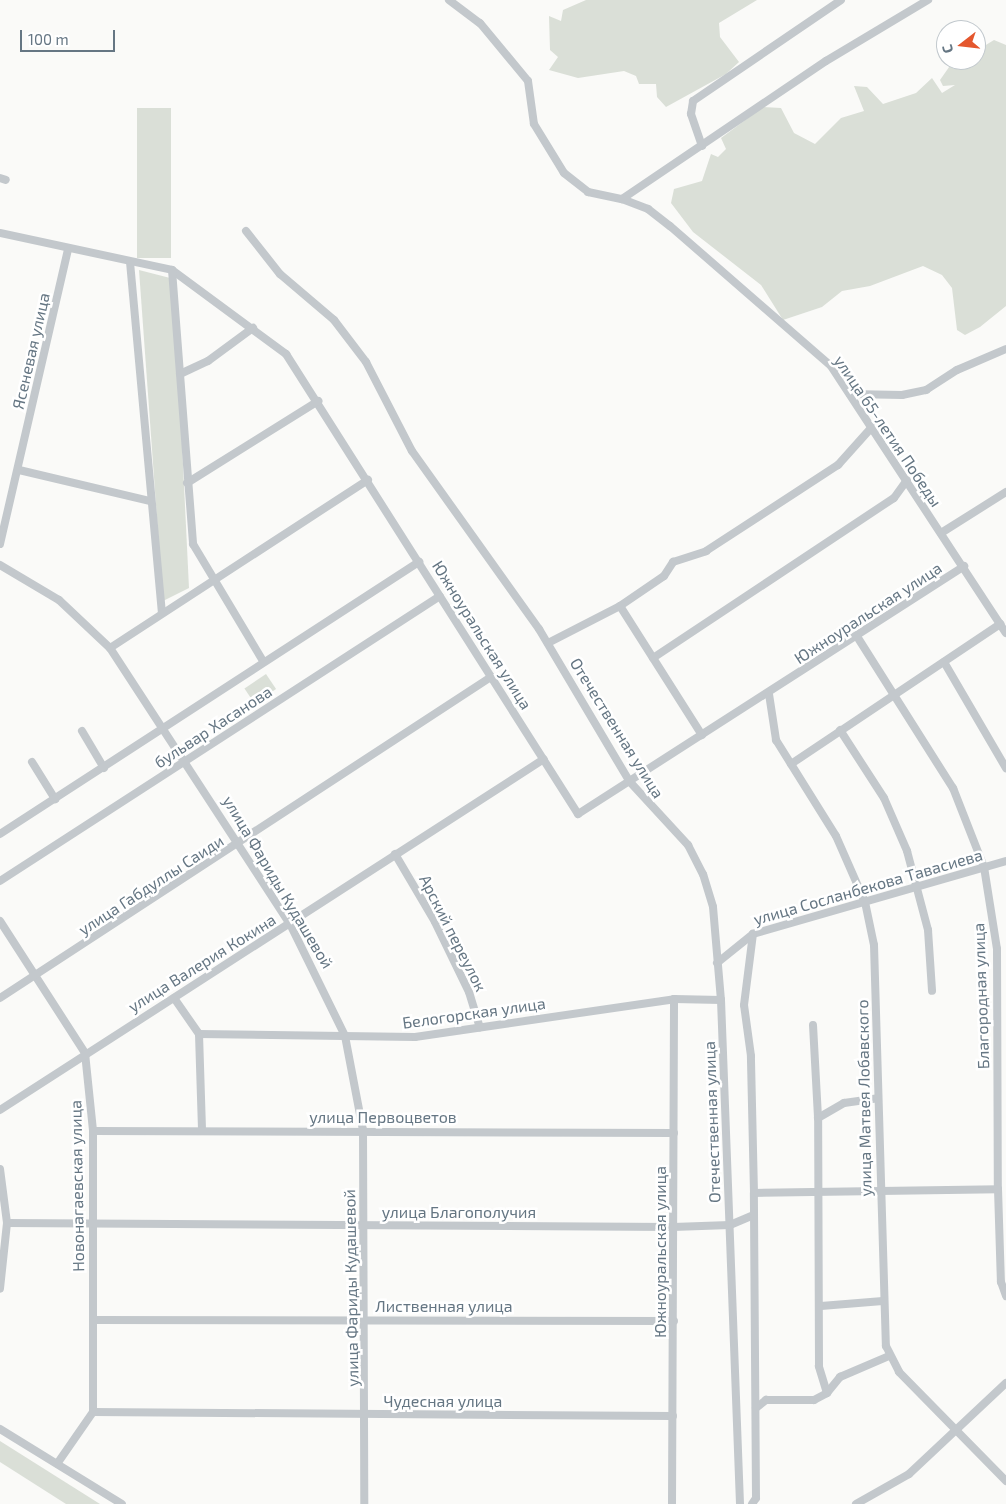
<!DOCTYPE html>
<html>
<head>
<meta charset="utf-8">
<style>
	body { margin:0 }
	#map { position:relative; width:1006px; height:1504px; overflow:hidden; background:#fafaf8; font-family:"Exo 2",sans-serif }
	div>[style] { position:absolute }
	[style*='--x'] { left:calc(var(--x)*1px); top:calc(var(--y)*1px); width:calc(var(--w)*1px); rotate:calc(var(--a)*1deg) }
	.green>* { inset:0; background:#dadfd7; transform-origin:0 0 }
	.minor>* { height:8px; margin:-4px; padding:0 4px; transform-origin:4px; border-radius:4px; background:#c3c8cc }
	span { translate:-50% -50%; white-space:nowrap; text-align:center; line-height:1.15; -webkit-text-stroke:5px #fff; paint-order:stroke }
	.street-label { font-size:16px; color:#657683 }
	.north { position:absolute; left:936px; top:20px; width:50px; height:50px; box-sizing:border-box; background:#fff; border:1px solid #c1c8cd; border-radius:50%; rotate:254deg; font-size:14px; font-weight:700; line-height:20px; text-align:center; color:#657683 }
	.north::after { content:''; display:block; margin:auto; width:18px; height:22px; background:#e4572e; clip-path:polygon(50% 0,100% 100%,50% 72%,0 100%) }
	.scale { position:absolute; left:20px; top:30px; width:95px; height:22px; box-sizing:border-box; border:2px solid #657683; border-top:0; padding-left:6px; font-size:15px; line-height:18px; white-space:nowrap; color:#657683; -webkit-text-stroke:4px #fff; paint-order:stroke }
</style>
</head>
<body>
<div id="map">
	<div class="green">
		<i style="clip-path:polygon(586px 0,757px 0,719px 23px,720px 37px,739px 62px,726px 74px,666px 107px,657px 97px,656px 84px,639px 84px,636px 76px,624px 71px,578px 78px,549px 70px,558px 57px,550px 50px,549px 16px,561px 21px,563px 10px)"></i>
		<i style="clip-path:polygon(994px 40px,1006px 45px,1006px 306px,980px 327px,965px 335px,957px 330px,952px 288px,942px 275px,923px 266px,870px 286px,842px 291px,822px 307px,783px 320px,761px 285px,693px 232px,671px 203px,674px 189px,702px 181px,711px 154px,718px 157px,726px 149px,721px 138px,763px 107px,781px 108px,794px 133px,815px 144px,841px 118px,864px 111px,854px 86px,867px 87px,883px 104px,916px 93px,932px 78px,942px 93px,955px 85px,943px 86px,940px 80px,954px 60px,976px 60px,976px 51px)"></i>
		<i style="left:171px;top:108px;width:150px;height:34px;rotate:90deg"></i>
		<i style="clip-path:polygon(139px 270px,174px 279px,189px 588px,163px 601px)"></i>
		<i style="left:266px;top:674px;width:18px;height:26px;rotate:56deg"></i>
		<i style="clip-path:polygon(0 1441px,100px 1504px,66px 1504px,0 1462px)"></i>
	</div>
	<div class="minor">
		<i style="--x:449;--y:0;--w:39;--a:37"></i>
		<i style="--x:480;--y:23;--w:75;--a:50.4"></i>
		<i style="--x:528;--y:81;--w:43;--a:82.1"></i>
		<i style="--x:534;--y:124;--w:57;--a:58.5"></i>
		<i style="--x:564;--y:173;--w:31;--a:38"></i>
		<i style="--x:588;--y:192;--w:35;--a:12"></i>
		<i style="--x:622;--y:199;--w:246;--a:-34.1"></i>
		<i style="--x:826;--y:61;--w:119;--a:-30.9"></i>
		<i style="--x:702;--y:146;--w:34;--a:-109"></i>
		<i style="--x:691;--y:114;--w:13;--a:-81"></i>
		<i style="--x:693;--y:101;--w:179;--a:-34.3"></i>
		<i style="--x:0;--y:178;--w:6;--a:18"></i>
		<i style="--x:622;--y:199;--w:28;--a:21"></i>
		<i style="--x:648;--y:209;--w:28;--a:38"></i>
		<i style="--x:670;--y:226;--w:213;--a:41"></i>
		<i style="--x:831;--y:366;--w:319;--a:56.8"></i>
		<i style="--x:246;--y:231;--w:55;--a:51.7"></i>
		<i style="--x:280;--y:274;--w:71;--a:40.4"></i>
		<i style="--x:334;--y:320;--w:53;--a:52.7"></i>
		<i style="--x:366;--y:362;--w:100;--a:62.7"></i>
		<i style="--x:412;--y:451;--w:219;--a:54.5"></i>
		<i style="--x:539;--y:629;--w:178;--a:59.3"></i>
		<i style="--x:630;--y:782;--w:86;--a:47.4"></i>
		<i style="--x:688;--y:845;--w:33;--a:63"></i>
		<i style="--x:703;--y:874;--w:34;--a:73"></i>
		<i style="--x:713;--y:907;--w:93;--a:85.1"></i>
		<i style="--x:721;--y:1000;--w:504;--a:87.84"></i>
		<i style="--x:0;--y:233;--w:176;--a:12.1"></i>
		<i style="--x:172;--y:270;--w:142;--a:36.4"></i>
		<i style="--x:286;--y:354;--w:545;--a:57.59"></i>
		<i style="--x:578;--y:814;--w:459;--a:-32.7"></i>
		<i style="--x:130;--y:262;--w:352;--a:84.8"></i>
		<i style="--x:172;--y:270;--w:275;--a:85.6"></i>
		<i style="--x:193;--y:544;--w:136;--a:59.1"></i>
		<i style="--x:180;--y:374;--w:31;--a:-25"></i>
		<i style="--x:208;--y:361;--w:56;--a:-36.3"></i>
		<i style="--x:850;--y:394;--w:52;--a:1.1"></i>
		<i style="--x:902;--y:395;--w:25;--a:-12"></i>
		<i style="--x:926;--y:390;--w:37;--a:-33"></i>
		<i style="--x:957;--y:370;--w:53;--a:-23.2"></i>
		<i style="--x:19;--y:470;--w:135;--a:13.3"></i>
		<i style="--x:187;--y:483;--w:155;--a:-32"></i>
		<i style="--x:941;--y:533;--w:77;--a:-32.2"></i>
		<i style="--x:0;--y:544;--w:302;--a:-77"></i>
		<i style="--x:0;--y:565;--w:69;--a:30.7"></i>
		<i style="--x:59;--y:600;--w:70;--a:43.3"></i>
		<i style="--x:110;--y:648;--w:330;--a:56.9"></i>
		<i style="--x:290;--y:924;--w:125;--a:63.8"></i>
		<i style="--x:345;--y:1036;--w:96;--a:79.2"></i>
		<i style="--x:363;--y:1130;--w:374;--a:89.8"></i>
		<i style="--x:620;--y:606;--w:153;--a:57.6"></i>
		<i style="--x:858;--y:638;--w:178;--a:57.7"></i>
		<i style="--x:953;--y:788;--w:85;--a:68.6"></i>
		<i style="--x:984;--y:867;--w:83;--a:81"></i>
		<i style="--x:997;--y:949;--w:240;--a:89.8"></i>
		<i style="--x:998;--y:1189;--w:93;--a:88.2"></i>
		<i style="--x:1001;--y:1282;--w:15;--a:70"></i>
		<i style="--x:548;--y:643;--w:81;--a:-27.2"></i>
		<i style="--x:620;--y:606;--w:53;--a:-34.3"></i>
		<i style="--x:664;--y:576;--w:17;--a:-57"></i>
		<i style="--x:673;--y:562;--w:35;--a:-18"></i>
		<i style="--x:706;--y:551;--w:158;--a:-33.1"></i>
		<i style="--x:838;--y:465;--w:51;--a:-48.2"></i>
		<i style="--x:110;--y:648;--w:308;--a:-33.1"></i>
		<i style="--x:653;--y:658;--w:289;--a:-33.6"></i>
		<i style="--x:894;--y:498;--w:22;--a:-54"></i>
		<i style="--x:944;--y:662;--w:123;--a:59.7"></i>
		<i style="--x:769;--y:694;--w:47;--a:81.3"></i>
		<i style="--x:776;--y:740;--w:113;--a:58"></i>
		<i style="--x:836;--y:836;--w:72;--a:66.3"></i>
		<i style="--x:865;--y:902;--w:44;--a:78.2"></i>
		<i style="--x:874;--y:945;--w:401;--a:88.3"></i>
		<i style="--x:886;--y:1346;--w:29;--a:63"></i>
		<i style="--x:899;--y:1372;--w:153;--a:45.5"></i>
		<i style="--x:840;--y:730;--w:81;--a:57.1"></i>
		<i style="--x:884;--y:798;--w:58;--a:66.5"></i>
		<i style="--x:907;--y:851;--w:82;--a:75.1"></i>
		<i style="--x:928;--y:930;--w:61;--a:86.2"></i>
		<i style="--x:82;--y:731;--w:43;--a:59.3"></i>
		<i style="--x:32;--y:762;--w:44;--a:58.1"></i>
		<i style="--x:791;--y:764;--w:252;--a:-33.8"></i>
		<i style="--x:0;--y:834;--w:500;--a:-33"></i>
		<i style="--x:395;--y:854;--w:79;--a:59.5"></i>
		<i style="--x:435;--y:922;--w:78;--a:64.1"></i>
		<i style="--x:469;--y:992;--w:37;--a:73"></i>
		<i style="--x:0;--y:881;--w:524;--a:-32.93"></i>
		<i style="--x:0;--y:921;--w:157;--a:57.2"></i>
		<i style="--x:85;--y:1053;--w:78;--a:84.1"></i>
		<i style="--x:93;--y:1131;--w:281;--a:90"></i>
		<i style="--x:93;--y:1412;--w:63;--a:124.7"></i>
		<i style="--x:717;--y:963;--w:46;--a:-38.9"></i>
		<i style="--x:753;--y:934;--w:263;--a:-16.1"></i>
		<i style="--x:0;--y:998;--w:587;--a:-33.18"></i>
		<i style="--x:174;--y:998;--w:44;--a:55.2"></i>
		<i style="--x:199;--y:1034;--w:97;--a:88.2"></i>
		<i style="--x:813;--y:1025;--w:93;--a:86.9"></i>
		<i style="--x:199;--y:1034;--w:216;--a:0.8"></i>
		<i style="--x:415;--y:1037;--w:262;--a:-8.3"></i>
		<i style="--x:674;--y:999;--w:47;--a:1.2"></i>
		<i style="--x:0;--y:1110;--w:647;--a:-32.83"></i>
		<i style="--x:93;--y:1131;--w:581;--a:0.2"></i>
		<i style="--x:0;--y:1169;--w:54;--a:82.6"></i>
		<i style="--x:7;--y:1223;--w:66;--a:96.1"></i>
		<i style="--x:754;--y:1193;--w:244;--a:-0.9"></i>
		<i style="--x:7;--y:1223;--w:666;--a:0.34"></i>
		<i style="--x:673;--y:1227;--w:57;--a:-2"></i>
		<i style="--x:730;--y:1225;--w:25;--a:-23"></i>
		<i style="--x:821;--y:1306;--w:62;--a:-4.6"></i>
		<i style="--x:93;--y:1320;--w:581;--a:0.1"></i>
		<i style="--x:827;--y:1393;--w:21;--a:-51"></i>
		<i style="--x:840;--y:1377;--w:53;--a:-23.2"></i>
		<i style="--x:756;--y:1408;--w:13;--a:-39"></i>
		<i style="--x:766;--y:1400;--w:48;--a:0"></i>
		<i style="--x:814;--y:1400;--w:15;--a:-28"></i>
		<i style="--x:827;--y:1393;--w:28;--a:-107"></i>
		<i style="--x:819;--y:1366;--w:248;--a:-90.2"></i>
		<i style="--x:818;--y:1118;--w:30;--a:-30"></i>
		<i style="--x:844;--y:1103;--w:34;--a:-8"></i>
		<i style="--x:93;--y:1412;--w:580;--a:0.4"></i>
		<i style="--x:0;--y:1429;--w:143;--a:31.6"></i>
		<i style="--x:672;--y:1504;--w:505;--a:-89.77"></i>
		<i style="--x:752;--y:1504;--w:7;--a:-56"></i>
		<i style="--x:756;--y:1498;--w:305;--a:-90.4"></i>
		<i style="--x:754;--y:1193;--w:137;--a:-91.3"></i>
		<i style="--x:751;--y:1056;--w:51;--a:-97.8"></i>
		<i style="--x:744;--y:1005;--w:72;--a:-82.8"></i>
		<i style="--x:856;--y:1504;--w:61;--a:-29.5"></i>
		<i style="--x:909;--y:1474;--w:133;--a:-43.2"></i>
	</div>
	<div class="street-label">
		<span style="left:31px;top:351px;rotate:-77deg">Ясеневая улица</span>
		<span style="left:888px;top:431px;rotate:56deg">улица 65-летия Победы</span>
		<span style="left:868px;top:613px;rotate:-33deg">Южноуральская улица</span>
		<span style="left:482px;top:635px;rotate:58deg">Южноуральская улица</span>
		<span style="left:213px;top:727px;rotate:-33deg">бульвар Хасанова</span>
		<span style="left:617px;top:728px;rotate:58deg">Отечественная улица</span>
		<span style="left:278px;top:882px;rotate:59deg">улица Фариды Кудашевой</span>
		<span style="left:151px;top:885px;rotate:-33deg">улица Габдуллы Саиди</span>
		<span style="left:868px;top:887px;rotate:-16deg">улица Сосланбекова Тавасиева</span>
		<span style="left:453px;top:933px;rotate:63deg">Арский переулок</span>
		<span style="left:202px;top:963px;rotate:-32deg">улица Валерия Кокина</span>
		<span style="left:981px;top:996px;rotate:-92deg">Благородная улица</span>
		<span style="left:474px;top:1013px;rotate:-8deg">Белогорская улица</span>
		<span style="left:864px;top:1098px;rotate:-91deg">улица Матвея Лобавского</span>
		<span style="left:383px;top:1117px">улица Первоцветов</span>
		<span style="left:712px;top:1122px;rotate:-92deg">Отечественная улица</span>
		<span style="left:77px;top:1186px;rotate:-91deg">Новонагаевская улица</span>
		<span style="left:459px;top:1212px">улица Благополучия</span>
		<span style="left:660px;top:1252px;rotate:-90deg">Южноуральская улица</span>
		<span style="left:351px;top:1288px;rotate:-91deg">улица Фариды Кудашевой</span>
		<span style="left:444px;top:1306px">Лиственная улица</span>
		<span style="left:443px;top:1401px">Чудесная улица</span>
	</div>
	<div class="north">С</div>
	<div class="scale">100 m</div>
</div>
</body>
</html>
